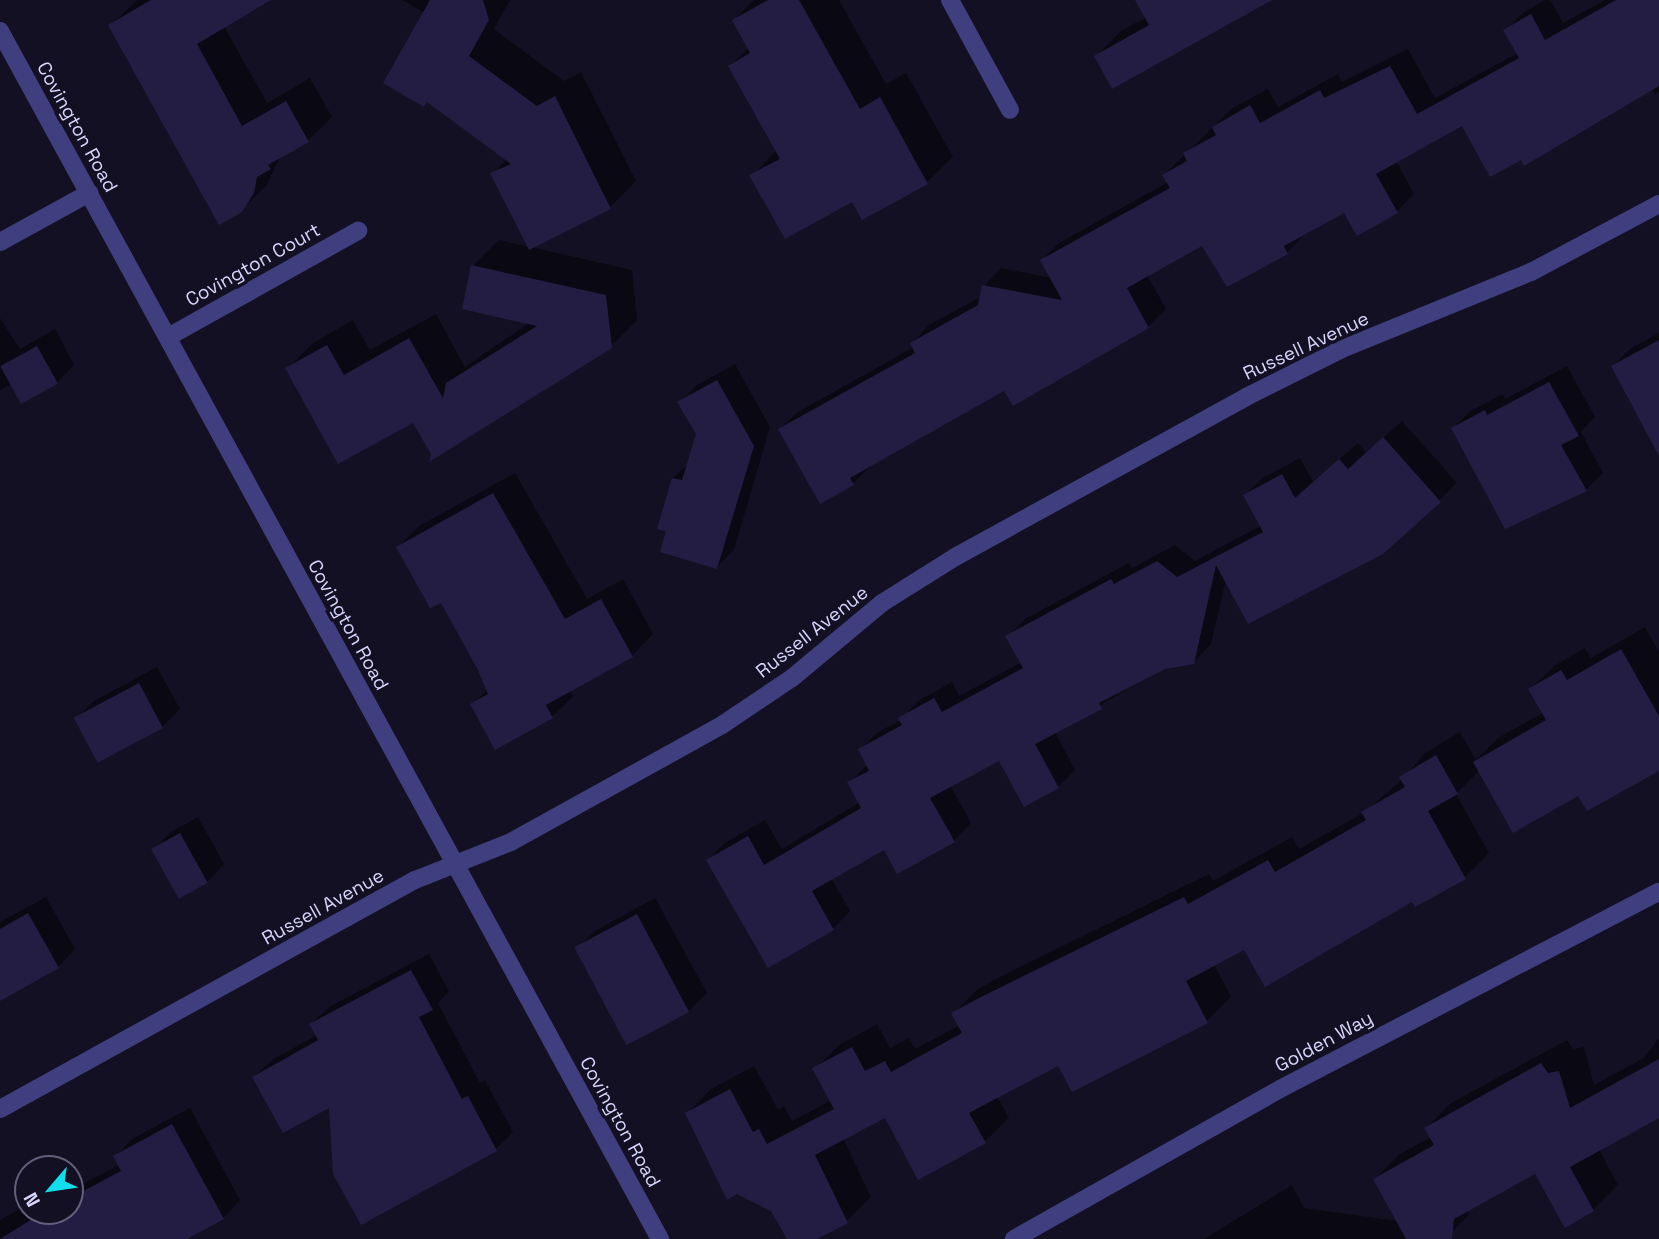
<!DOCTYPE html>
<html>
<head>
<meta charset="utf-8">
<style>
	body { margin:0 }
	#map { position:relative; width:1659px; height:1239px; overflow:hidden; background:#131023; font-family:"Space Grotesk",sans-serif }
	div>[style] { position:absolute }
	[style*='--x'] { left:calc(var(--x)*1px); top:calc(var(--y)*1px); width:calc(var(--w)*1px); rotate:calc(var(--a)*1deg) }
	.shadow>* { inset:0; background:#0007 }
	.building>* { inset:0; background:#241d43; transform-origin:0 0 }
	.minor>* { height:18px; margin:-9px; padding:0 9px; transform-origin:9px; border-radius:9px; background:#3f3f7f }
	span { translate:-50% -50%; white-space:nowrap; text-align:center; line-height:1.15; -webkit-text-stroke:7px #131023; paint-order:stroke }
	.street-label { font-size:19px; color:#d8d5fc }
	.north { position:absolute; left:14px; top:1155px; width:70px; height:70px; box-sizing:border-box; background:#131023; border:2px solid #625f7a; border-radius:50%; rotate:241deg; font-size:19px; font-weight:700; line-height:28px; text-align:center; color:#d8d5fc }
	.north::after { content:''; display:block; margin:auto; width:24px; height:32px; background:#11deec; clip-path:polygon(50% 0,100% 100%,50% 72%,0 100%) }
</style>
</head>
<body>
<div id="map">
	<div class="shadow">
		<i style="clip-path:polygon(137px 0,257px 0,224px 26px,267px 103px,310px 78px,332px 117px,308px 140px,279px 159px,266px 186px,241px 210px,110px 26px)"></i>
		<i style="clip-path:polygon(402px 0,510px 0,494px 29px,564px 81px,581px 72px,636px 181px,610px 207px,531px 247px,632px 270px,637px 320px,611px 346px,432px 454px,414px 420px,287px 369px,313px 343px,353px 320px,370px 350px,436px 314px,465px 367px,529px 323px,473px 266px,499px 240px,529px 247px,493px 173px,507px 159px,428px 101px,424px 105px,425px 13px)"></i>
		<i style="clip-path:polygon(754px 0,839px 0,886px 84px,906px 73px,953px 157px,927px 182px,863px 218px,853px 199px,752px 176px,777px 150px,730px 66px,749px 47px,734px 20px)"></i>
		<i style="clip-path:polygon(1137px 0,1260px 0,1096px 56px,1122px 30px,1147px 17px)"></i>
		<i style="clip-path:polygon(1545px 0,1550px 0,1563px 23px,1605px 0,1659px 0,1659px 92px,1655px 94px,1652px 88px,1521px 158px,1463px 124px,1396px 161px,1414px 194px,1397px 211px,1345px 210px,1304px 235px,1287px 252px,1202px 244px,1147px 275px,1166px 309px,1148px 327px,1005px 388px,870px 467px,852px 484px,780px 429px,798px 412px,914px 347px,912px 343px,929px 325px,982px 296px,984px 286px,1001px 268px,1052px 278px,1042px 260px,1059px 243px,1168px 182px,1164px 175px,1231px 109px,1268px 89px,1278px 107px,1338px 74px,1342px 82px,1408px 49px,1435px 98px,1518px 53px,1505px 30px,1523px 13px)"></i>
		<i style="clip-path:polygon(0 318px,20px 349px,55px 329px,74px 365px,57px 383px,11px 384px,0 390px)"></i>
		<i style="clip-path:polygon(1659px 333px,1659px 452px,1613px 366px,1630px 349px)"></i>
		<i style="clip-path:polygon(735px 364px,770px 427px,734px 550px,717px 567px,669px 530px,673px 478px,689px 463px,698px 434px,680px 403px,697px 385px)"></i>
		<i style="clip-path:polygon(1567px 366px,1595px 417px,1581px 432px,1603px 473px,1586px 490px,1453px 429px,1470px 411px,1503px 394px,1505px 399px)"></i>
		<i style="clip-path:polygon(1402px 421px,1457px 483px,1439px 500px,1226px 579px,1211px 644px,1194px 662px,1165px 667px,1055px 732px,1075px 770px,1058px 787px,1000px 759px,950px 785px,971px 823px,954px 841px,885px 847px,831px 878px,850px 911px,833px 929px,708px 860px,725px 843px,765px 820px,782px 849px,860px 802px,850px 782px,868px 764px,860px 750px,878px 732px,901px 720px,918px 701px,952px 682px,959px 696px,1022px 662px,1008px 636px,1025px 619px,1129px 563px,1132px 568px,1175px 545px,1195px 561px,1262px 525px,1245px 495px,1263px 478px,1300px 458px,1313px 482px,1358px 443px,1366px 453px)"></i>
		<i style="clip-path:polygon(515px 473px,587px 599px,623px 579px,653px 634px,632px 656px,570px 690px,573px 696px,552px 717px,472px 705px,488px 689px,479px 667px,441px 600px,398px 547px,419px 526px)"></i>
		<i style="clip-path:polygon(1645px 627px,1659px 652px,1659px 769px,1579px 793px,1480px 770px,1456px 794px,1489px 853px,1465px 877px,1413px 900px,1245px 948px,1214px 964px,1231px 997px,1207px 1021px,1059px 1063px,997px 1096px,1009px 1118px,984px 1142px,886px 1115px,843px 1138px,871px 1197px,847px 1221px,814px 1239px,789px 1239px,773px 1209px,687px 1114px,711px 1089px,754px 1066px,778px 1110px,784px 1106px,792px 1121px,832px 1100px,815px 1069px,839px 1045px,877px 1024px,890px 1048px,909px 1038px,915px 1049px,960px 1025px,954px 1013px,978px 989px,1008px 973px,1209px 874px,1213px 881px,1292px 837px,1299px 849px,1363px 813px,1402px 780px,1425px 753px,1460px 732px,1476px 760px,1498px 738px,1543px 713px,1530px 689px,1554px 666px,1585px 648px,1591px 658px)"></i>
		<i style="clip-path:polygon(157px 667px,180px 709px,162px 727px,76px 718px,94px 701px)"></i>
		<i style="clip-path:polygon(198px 817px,224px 864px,207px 882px,153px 850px,171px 832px)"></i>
		<i style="clip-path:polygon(46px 897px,75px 949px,58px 967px,0 999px,0 922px)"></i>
		<i style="clip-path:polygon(655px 898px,707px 993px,689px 1011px,577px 948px,595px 931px)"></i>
		<i style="clip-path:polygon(429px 954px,449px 991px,438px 1003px,480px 1083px,485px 1080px,513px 1132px,496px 1149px,331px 1105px,254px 1077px,272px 1060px,317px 1035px,311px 1024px,329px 1007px)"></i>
		<i style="clip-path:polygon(1659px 1038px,1659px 1105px,1599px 1149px,1618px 1185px,1593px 1210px,1535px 1171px,1466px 1210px,1469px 1215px,1445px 1239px,1204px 1239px,1292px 1185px,1304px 1208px,1398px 1221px,1375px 1179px,1400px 1154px,1431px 1137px,1426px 1128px,1451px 1103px,1567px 1040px,1573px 1049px,1584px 1047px,1594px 1085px,1644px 1058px)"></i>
		<i style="clip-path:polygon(190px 1108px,240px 1200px,223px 1218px,183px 1239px,0 1239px,0 1220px,28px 1204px,28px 1211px,70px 1211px,70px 1191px,119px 1165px,115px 1157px,132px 1139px)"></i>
	</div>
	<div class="building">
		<i style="clip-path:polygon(151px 0,271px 0,197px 44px,242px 126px,286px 101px,309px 142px,268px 165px,271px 169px,257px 177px,254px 193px,242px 212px,219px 225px,108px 25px)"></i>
		<i style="clip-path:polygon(430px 0,483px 0,489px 20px,469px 56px,537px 106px,555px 96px,611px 209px,529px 250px,490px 173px,511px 164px,427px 102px,424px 107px,383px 83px)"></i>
		<i style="clip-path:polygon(768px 0,799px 0,860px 109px,880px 97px,928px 184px,862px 220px,852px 202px,785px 239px,749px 175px,780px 159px,728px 66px,750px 53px,732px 20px)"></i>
		<i style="clip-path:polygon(1135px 0,1272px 0,1112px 89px,1094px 56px,1149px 25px)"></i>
		<i style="clip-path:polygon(1616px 0,1659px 0,1659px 86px,1524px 166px,1521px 160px,1490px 177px,1462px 126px,1376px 174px,1398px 213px,1357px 236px,1344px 213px,1284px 246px,1288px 254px,1227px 287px,1202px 246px,1127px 288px,1149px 328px,1013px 406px,1004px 391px,850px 478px,854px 485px,820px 504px,778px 429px,915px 353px,910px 343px,978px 305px,982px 285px,1062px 300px,1040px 260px,1170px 188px,1162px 175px,1187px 161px,1183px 153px,1216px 135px,1212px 127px,1250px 105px,1260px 123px,1320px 90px,1324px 98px,1390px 66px,1417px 114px,1519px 58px,1503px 30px,1531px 14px,1545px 40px)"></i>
		<i style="clip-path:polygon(471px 265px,606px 295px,612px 348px,429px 462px,431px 454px,413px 423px,338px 464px,285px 368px,327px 345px,344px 375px,409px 338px,443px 398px,446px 383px,537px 326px,462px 309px)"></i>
		<i style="clip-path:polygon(1659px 340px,1659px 456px,1611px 366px)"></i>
		<i style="left:37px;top:346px;width:43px;height:42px;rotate:61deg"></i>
		<i style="clip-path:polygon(717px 380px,754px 446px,717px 569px,660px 552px,666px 531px,657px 529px,672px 478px,682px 480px,696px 434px,677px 402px)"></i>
		<i style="clip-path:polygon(1549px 382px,1579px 436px,1561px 445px,1587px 491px,1505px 529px,1451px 428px,1485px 410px,1487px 415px)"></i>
		<i style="clip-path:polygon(1383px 437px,1441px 502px,1383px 554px,1248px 624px,1216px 565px,1194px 664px,1165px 669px,1099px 703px,1102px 709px,1035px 744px,1059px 788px,1024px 807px,999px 761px,930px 798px,955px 842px,897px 874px,884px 850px,812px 891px,834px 930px,768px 968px,706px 860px,748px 836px,764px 865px,861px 808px,847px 782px,869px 771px,858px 749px,902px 725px,898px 718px,934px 698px,942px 712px,1023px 668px,1005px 636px,1111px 579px,1114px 584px,1157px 561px,1177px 577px,1263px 532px,1243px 495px,1282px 474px,1295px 498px,1339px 459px,1348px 469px)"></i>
		<i style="clip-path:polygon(493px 493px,565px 619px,601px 599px,633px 657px,546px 705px,553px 718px,495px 750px,470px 704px,488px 694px,477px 668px,441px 603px,430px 608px,396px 547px)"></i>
		<i style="clip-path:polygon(1621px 649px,1659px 716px,1659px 771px,1587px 811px,1578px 796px,1513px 833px,1473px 762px,1546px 720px,1528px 689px,1561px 670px,1567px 680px)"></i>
		<i style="left:139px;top:683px;width:51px;height:74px;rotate:62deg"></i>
		<i style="clip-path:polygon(1436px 755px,1458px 794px,1428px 811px,1466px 879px,1415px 907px,1412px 902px,1265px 987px,1244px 950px,1186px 981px,1208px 1023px,1072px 1092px,1058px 1066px,969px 1113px,986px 1143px,918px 1180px,885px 1118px,815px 1155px,848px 1223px,817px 1239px,787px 1239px,771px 1211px,737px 1194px,727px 1200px,685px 1113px,730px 1089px,753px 1132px,759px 1129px,767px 1144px,834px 1109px,812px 1068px,852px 1047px,865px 1071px,885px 1061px,891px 1072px,962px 1033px,951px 1013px,981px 997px,1184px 897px,1188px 904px,1268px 860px,1275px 872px,1366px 820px,1361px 812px,1405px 787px,1399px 777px)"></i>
		<i style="left:180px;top:833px;width:57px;height:33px;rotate:61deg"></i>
		<i style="clip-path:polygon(28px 913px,59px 968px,0 1001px,0 929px)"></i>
		<i style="left:637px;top:914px;width:111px;height:71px;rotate:62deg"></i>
		<i style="clip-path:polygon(411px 970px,433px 1010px,419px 1017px,462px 1099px,468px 1096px,497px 1151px,361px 1225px,333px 1174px,329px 1108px,283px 1133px,252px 1077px,318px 1040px,309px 1024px)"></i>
		<i style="clip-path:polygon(1659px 1059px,1659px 1118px,1570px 1167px,1594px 1211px,1565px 1228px,1535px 1174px,1454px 1219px,1452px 1239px,1406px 1239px,1373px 1179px,1434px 1145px,1424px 1128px,1541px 1063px,1548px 1073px,1559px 1071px,1570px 1108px)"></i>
		<i style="clip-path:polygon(172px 1124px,224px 1219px,187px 1239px,0 1239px,45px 1211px,70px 1211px,70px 1198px,121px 1171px,113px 1156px)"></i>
	</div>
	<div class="minor">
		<i style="--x:950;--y:0;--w:125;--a:61.4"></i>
		<i style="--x:0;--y:31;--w:1377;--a:61.35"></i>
		<i style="--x:0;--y:242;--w:102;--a:-28.8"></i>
		<i style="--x:168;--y:337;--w:218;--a:-29.2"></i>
		<i style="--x:0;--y:1109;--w:474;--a:-28.9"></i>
		<i style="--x:415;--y:880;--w:103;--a:-21.6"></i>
		<i style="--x:511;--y:842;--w:241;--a:-29"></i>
		<i style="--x:722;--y:725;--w:84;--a:-33.9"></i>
		<i style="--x:792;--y:678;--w:117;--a:-39.8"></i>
		<i style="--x:882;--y:603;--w:89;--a:-32.1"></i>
		<i style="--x:957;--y:556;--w:330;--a:-28.8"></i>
		<i style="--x:1246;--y:397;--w:107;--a:-26.6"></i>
		<i style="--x:1342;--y:349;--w:204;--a:-22.2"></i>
		<i style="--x:1531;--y:272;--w:145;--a:-28"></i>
		<i style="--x:1014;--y:1239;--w:305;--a:-29.4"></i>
		<i style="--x:1280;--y:1089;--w:427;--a:-27.5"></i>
	</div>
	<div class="street-label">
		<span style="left:77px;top:127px;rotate:61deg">Covington Road</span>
		<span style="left:253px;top:265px;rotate:-29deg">Covington Court</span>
		<span style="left:1306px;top:346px;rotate:-25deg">Russell Avenue</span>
		<span style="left:348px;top:625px;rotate:61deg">Covington Road</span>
		<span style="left:812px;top:632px;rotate:-38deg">Russell Avenue</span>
		<span style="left:323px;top:907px;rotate:-29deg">Russell Avenue</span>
		<span style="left:1324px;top:1042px;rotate:-28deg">Golden Way</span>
		<span style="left:620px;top:1122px;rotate:61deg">Covington Road</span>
	</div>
	<div class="north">N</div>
</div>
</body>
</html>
